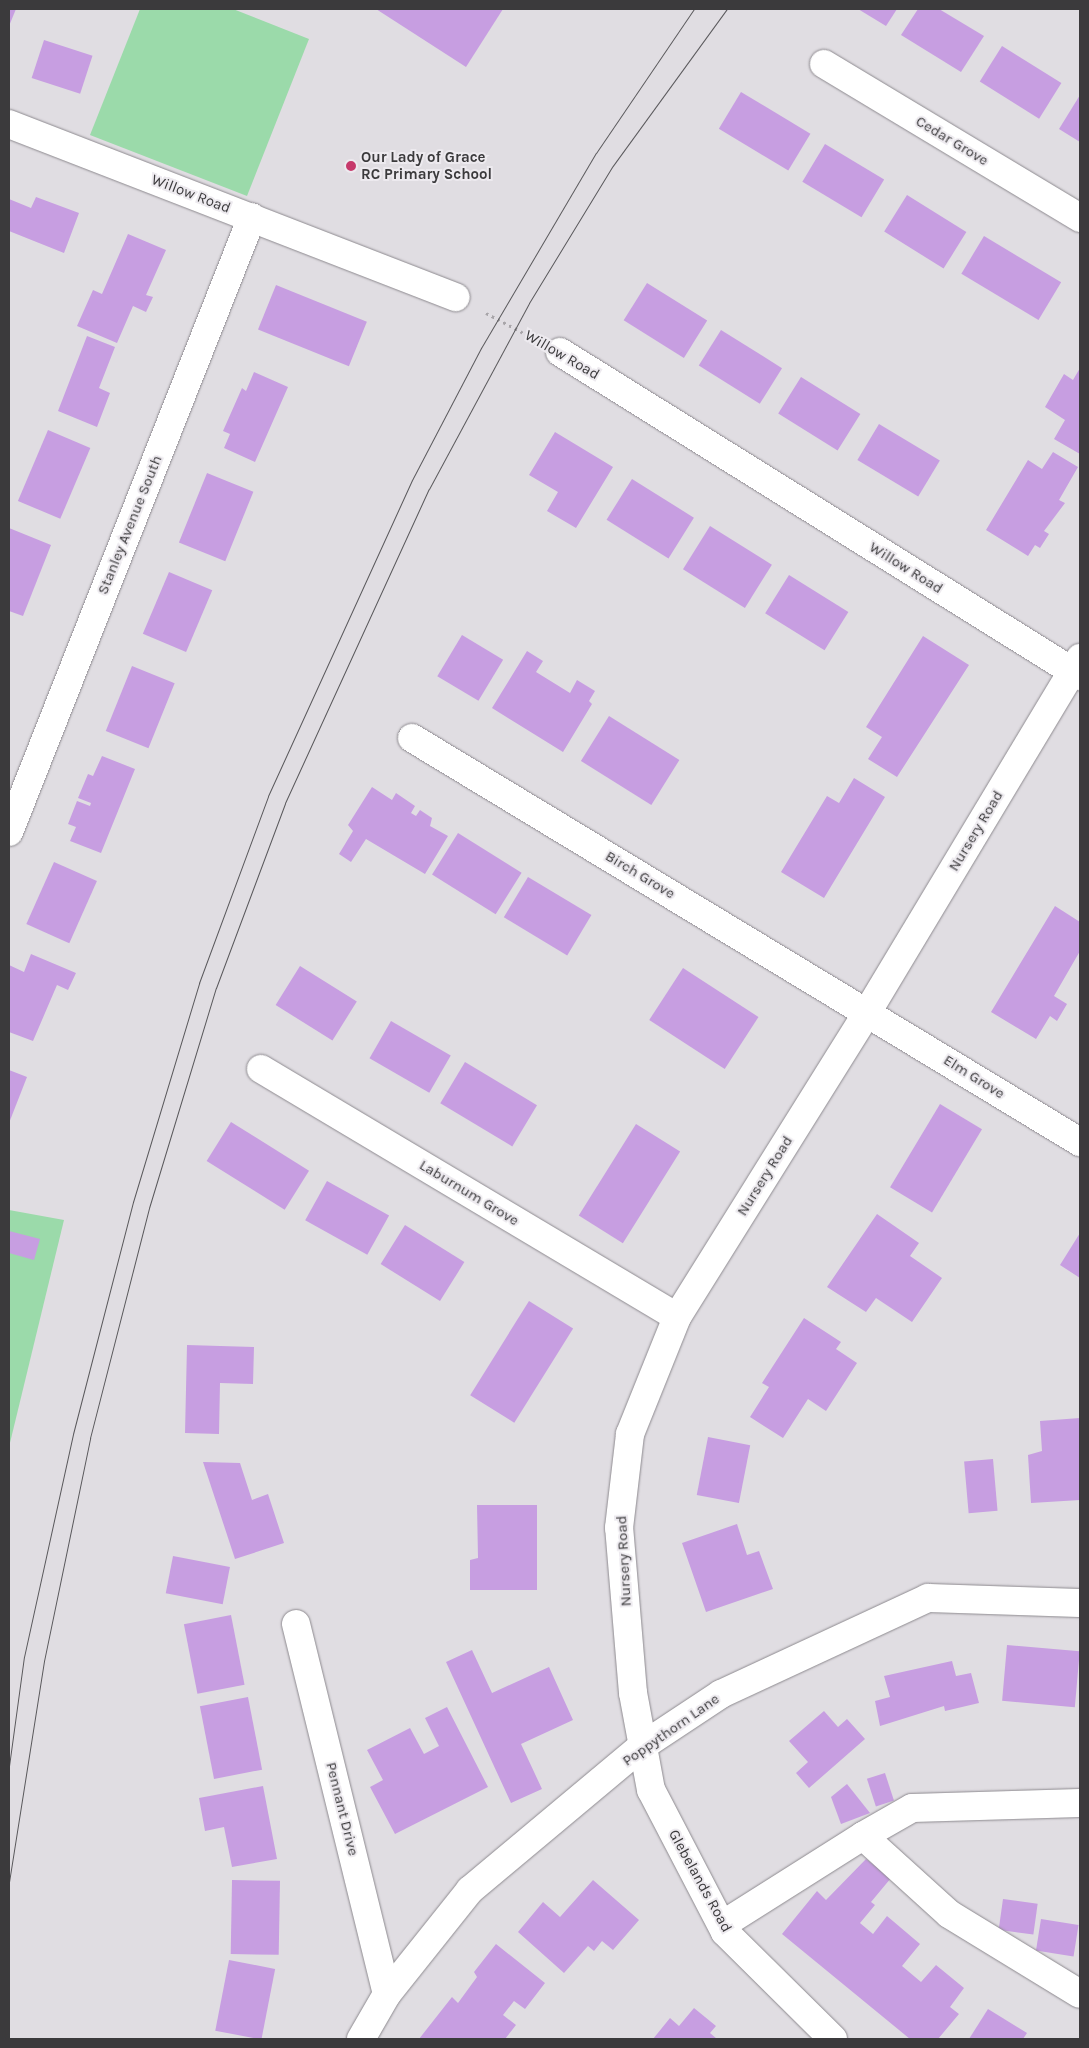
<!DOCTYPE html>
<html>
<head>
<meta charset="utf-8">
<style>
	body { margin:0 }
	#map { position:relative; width:1089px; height:2048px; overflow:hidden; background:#e0dde2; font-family:Karla,sans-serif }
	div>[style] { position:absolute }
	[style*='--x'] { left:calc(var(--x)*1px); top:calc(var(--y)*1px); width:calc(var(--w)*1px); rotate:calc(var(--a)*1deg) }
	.green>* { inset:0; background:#9bdaaa }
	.building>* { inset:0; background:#c79ee1; transform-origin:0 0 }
	.path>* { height:3px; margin-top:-1.5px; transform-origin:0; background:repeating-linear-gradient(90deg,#a8a5a9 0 2.5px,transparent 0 6.5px) }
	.roads { filter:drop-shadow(0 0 1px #8d8a8f) drop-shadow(0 0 1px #8d8a8f) }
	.minor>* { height:28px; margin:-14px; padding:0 14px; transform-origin:14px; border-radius:14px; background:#fff }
	.tram>* { height:1px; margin:-0.5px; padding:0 0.5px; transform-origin:0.5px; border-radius:0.5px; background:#59585b }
	.dots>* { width:14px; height:14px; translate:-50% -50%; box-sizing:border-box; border:2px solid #edeaef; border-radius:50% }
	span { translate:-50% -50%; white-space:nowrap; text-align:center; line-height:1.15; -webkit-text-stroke:4px #edeaef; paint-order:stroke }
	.street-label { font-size:15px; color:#3b3a3c }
	.poi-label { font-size:15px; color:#3b3a3c; font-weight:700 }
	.left { translate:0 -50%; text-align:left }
	.frame { position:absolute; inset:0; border:10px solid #3b3a3c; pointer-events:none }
</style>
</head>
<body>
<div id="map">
	<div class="green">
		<i style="clip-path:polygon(140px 9px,233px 9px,309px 39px,247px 196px,90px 135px)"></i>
		<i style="clip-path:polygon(9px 1210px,64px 1220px,9px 1447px)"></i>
	</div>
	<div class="building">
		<i style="clip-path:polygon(9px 9px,16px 9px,9px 26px)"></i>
		<i style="clip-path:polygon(376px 9px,503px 9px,466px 67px)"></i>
		<i style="clip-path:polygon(858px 9px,897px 9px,886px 26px)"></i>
		<i style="clip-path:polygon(918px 9px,939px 9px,984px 36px,961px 72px,901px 35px)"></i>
		<i style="left:44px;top:40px;width:51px;height:40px;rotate:18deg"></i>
		<i style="left:1002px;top:46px;width:70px;height:42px;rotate:32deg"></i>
		<i style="left:741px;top:92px;width:81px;height:43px;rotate:31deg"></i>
		<i style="clip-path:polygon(1080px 95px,1080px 142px,1059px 129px)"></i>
		<i style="left:825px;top:144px;width:69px;height:44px;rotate:31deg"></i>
		<i style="left:907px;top:195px;width:70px;height:43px;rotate:32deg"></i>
		<i style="clip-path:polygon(36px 197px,79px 213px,64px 253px,9px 231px,9px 199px,31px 208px)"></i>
		<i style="clip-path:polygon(128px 234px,166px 250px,146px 295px,153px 297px,146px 312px,133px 306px,117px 343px,77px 326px,93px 290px,102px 294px)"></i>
		<i style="left:984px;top:236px;width:90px;height:44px;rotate:31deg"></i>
		<i style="left:647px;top:283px;width:71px;height:44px;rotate:32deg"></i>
		<i style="left:276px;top:285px;width:98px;height:48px;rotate:22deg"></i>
		<i style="left:721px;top:330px;width:72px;height:42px;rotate:32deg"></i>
		<i style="clip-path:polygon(87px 336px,115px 347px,99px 388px,110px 393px,97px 427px,58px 411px)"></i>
		<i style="clip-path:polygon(1080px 368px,1080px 454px,1054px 439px,1065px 420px,1045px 407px,1064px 374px,1073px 380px)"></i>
		<i style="clip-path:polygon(254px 372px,288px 387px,255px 462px,224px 448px,230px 434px,223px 431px,242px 388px,246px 391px)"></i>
		<i style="left:801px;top:377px;width:70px;height:43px;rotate:32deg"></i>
		<i style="left:879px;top:424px;width:71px;height:42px;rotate:31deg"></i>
		<i style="left:48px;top:430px;width:46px;height:77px;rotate:23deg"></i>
		<i style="clip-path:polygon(555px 432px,613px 467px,576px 528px,547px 511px,558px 492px,529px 475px)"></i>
		<i style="clip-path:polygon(1053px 452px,1078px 467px,1059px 500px,1065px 503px,1044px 531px,1049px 534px,1040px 548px,1035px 545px,1028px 556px,986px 530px,1028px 460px,1042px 469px)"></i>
		<i style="left:207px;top:473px;width:50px;height:75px;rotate:22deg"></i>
		<i style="left:632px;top:479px;width:73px;height:48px;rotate:32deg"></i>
		<i style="left:710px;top:526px;width:73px;height:51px;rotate:32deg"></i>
		<i style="clip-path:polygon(9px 528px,51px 545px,23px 616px,9px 611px)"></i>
		<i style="left:169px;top:572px;width:47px;height:67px;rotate:23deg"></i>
		<i style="left:789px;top:575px;width:70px;height:45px;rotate:32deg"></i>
		<i style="left:462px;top:635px;width:48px;height:48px;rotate:31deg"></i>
		<i style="clip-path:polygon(923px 636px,969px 665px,897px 777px,868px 759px,882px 737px,866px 727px)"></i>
		<i style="clip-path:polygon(527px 651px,543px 661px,536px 672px,570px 693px,577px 680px,595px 691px,589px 701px,592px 704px,563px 752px,492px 708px)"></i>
		<i style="left:132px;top:666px;width:46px;height:70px;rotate:22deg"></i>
		<i style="left:609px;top:716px;width:83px;height:53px;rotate:32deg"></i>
		<i style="clip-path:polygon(102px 756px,135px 769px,101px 853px,70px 841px,76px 827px,68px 824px,77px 801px,90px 806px,91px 803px,78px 798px,88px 774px,93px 776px)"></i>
		<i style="clip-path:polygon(854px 778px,885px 797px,824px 898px,781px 872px,827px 796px,839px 803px)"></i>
		<i style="clip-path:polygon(372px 787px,392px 800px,396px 793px,415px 806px,411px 813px,416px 816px,420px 810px,432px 818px,430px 826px,448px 836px,425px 874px,366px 839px,351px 862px,339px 854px,353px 831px,348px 825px)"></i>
		<i style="left:458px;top:833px;width:75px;height:49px;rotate:32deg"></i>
		<i style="left:54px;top:862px;width:47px;height:68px;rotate:24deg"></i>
		<i style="left:528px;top:877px;width:74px;height:47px;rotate:31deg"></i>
		<i style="clip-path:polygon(1055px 906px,1080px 922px,1080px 951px,1054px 996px,1067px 1004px,1057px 1021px,1050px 1016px,1036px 1039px,991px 1012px)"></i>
		<i style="clip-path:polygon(31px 954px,76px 973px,68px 990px,57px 985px,33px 1041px,9px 1032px,9px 965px,24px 972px)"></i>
		<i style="left:300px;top:966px;width:67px;height:46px;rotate:32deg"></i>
		<i style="left:683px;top:968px;width:90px;height:62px;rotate:33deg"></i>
		<i style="left:391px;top:1021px;width:69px;height:43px;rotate:30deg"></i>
		<i style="left:465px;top:1062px;width:84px;height:48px;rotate:31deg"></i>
		<i style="clip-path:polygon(9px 1070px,27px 1077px,9px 1123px)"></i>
		<i style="left:940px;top:1104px;width:49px;height:97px;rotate:31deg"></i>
		<i style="left:231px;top:1122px;width:92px;height:46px;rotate:32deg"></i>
		<i style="left:636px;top:1124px;width:52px;height:108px;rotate:32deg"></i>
		<i style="left:327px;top:1181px;width:71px;height:45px;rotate:29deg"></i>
		<i style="clip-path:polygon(877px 1214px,919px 1243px,910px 1256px,942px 1278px,912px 1322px,876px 1298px,866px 1312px,827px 1287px)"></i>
		<i style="left:405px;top:1225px;width:70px;height:46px;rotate:32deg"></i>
		<i style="clip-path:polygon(9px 1231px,40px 1239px,34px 1260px,9px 1253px)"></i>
		<i style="clip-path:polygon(1080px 1233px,1080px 1278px,1060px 1265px)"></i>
		<i style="left:529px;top:1301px;width:52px;height:111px;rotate:32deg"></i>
		<i style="clip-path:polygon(804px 1318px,841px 1342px,836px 1349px,857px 1363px,826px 1411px,808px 1399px,783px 1438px,750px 1417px,769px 1387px,762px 1383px)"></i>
		<i style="clip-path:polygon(187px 1345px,254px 1347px,253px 1384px,220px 1383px,219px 1434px,185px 1433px)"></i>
		<i style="clip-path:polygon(1080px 1418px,1080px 1500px,1031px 1503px,1028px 1455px,1042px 1451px,1040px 1421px)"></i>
		<i style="left:708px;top:1437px;width:43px;height:59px;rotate:11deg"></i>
		<i style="left:993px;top:1459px;width:52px;height:29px;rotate:85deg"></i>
		<i style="clip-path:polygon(203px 1462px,240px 1463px,252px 1500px,268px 1494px,284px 1543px,235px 1559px)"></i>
		<i style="clip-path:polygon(477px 1505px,537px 1505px,537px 1590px,470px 1590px,470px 1560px,478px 1558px)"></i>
		<i style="clip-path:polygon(737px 1524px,747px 1555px,759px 1551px,773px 1589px,706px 1612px,682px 1543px)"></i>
		<i style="left:173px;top:1556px;width:58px;height:38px;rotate:11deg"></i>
		<i style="left:231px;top:1615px;width:71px;height:48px;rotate:79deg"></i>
		<i style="left:1007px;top:1645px;width:73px;height:56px;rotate:5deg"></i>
		<i style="clip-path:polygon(472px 1650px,492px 1693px,549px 1667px,573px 1720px,521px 1744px,542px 1789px,511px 1803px,446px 1662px)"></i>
		<i style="clip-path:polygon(952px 1661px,956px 1676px,971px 1673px,979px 1703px,945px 1711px,944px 1706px,880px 1726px,875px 1701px,890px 1697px,884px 1676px)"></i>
		<i style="left:248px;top:1697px;width:74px;height:49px;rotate:79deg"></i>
		<i style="clip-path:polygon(447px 1707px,488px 1787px,395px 1834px,370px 1787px,383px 1780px,367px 1750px,410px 1728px,424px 1754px,439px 1746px,425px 1718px)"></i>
		<i style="clip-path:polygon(824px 1711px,838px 1727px,847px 1719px,865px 1739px,809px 1788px,796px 1773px,808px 1762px,789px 1741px)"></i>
		<i style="left:885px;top:1773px;width:29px;height:19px;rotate:72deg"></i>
		<i style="clip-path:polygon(847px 1784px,870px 1813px,841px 1824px,831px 1797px)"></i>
		<i style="clip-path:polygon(263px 1786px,277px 1859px,232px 1867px,224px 1827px,205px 1831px,199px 1798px)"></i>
		<i style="clip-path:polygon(866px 1859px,891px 1878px,871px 1902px,875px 1905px,860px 1923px,873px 1934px,887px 1916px,920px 1944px,902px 1966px,921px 1982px,936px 1965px,964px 1988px,950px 2007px,959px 2014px,938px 2039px,910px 2039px,782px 1934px,817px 1891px,826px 1900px)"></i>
		<i style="left:232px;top:1880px;width:48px;height:74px;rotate:1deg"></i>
		<i style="clip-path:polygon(593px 1880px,639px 1920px,613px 1950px,602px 1941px,594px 1951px,588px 1946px,564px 1973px,518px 1932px,543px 1902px,560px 1917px)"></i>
		<i style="left:1003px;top:1899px;width:35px;height:31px;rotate:8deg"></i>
		<i style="left:1041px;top:1919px;width:38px;height:32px;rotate:9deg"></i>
		<i style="clip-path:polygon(496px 1944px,545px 1983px,525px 2009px,514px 2001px,503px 2015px,516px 2025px,505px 2039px,419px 2039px,452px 1997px,458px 2003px,477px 1977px,474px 1972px)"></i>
		<i style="left:229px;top:1960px;width:47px;height:72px;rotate:11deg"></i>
		<i style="clip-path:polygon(694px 2008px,716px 2026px,710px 2033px,717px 2039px,653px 2039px,670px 2018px,679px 2026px)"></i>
		<i style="clip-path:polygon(988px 2009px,1027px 2033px,1023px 2039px,969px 2039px)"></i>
	</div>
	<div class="path">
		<i style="--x:486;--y:313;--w:51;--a:28.1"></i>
	</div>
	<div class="roads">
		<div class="minor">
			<i style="--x:824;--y:64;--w:299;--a:31"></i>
			<i style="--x:9;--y:124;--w:479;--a:21.2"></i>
			<i style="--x:560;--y:352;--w:613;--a:31.93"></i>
			<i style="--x:412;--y:738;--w:781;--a:31.17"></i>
			<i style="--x:9;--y:832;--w:661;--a:-68.44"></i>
			<i style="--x:261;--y:1069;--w:484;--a:30.8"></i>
			<i style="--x:296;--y:1624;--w:381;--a:76.2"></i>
			<i style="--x:1080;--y:1803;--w:168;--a:178.3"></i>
			<i style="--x:912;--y:1808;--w:56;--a:150.3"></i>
			<i style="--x:863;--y:1836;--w:116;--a:42.2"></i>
			<i style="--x:949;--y:1914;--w:153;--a:31.4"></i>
			<i style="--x:722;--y:1925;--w:167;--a:-32.3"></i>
			<i style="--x:361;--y:2039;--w:52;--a:-60"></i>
			<i style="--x:387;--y:1994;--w:133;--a:-51.4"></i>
			<i style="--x:470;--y:1890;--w:223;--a:-39.9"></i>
			<i style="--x:641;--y:1747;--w:96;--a:-33.5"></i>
			<i style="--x:721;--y:1694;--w:228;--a:-24.9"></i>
			<i style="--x:928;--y:1598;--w:152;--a:1.9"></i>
			<i style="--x:833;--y:2039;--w:152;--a:-135.3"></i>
			<i style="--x:725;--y:1932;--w:160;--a:-117.5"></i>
			<i style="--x:651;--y:1790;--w:99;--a:-100.5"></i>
			<i style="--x:633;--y:1693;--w:166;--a:-94.8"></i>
			<i style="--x:619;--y:1528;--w:95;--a:-83.3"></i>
			<i style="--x:630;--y:1434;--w:126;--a:-68.1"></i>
			<i style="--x:677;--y:1317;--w:361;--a:-58"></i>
			<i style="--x:868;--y:1011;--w:412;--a:-59"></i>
		</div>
	</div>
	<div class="tram">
		<i style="--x:9;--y:1766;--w:110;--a:-82.2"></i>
		<i style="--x:24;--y:1657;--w:228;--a:-77.6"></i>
		<i style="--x:73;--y:1434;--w:240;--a:-75.5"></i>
		<i style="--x:133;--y:1202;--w:229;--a:-73.2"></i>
		<i style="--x:199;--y:983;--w:199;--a:-69.7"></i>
		<i style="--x:268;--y:796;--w:347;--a:-65.5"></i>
		<i style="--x:412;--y:480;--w:149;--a:-62.4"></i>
		<i style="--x:481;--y:348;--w:226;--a:-59.5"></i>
		<i style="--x:596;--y:153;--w:174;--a:-55.8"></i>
		<i style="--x:9;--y:1882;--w:224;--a:-81"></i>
		<i style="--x:44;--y:1661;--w:228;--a:-78.3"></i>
		<i style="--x:90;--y:1438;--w:237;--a:-75.6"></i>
		<i style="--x:149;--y:1208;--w:230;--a:-73.1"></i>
		<i style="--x:216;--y:988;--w:197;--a:-69.5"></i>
		<i style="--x:285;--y:803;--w:345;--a:-65.4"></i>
		<i style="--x:429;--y:489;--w:211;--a:-61.7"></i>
		<i style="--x:529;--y:303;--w:159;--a:-58.6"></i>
		<i style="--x:612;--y:167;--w:195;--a:-54"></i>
	</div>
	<div class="dots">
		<i style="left:351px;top:166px;background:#c6396b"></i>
	</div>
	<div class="street-label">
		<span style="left:952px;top:141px;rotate:31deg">Cedar Grove</span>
		<span style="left:191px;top:194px;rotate:21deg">Willow Road</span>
		<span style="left:562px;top:355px;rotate:30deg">Willow Road</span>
		<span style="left:130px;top:525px;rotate:-68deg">Stanley Avenue South</span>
		<span style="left:906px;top:568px;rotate:32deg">Willow Road</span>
		<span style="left:976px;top:831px;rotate:-59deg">Nursery Road</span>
		<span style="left:640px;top:875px;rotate:31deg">Birch Grove</span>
		<span style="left:974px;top:1077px;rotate:32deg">Elm Grove</span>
		<span style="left:765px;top:1176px;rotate:-58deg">Nursery Road</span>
		<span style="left:469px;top:1193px;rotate:31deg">Laburnum Grove</span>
		<span style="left:624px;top:1561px;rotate:-93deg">Nursery Road</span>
		<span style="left:671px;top:1730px;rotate:-35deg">Poppythorn Lane</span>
		<span style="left:342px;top:1809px;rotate:76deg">Pennant Drive</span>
		<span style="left:700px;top:1881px;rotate:61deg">Glebelands Road</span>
	</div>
	<div class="poi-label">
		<span class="left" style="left:361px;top:166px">Our Lady of Grace<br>RC Primary School</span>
	</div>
	<div class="frame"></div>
</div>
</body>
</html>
